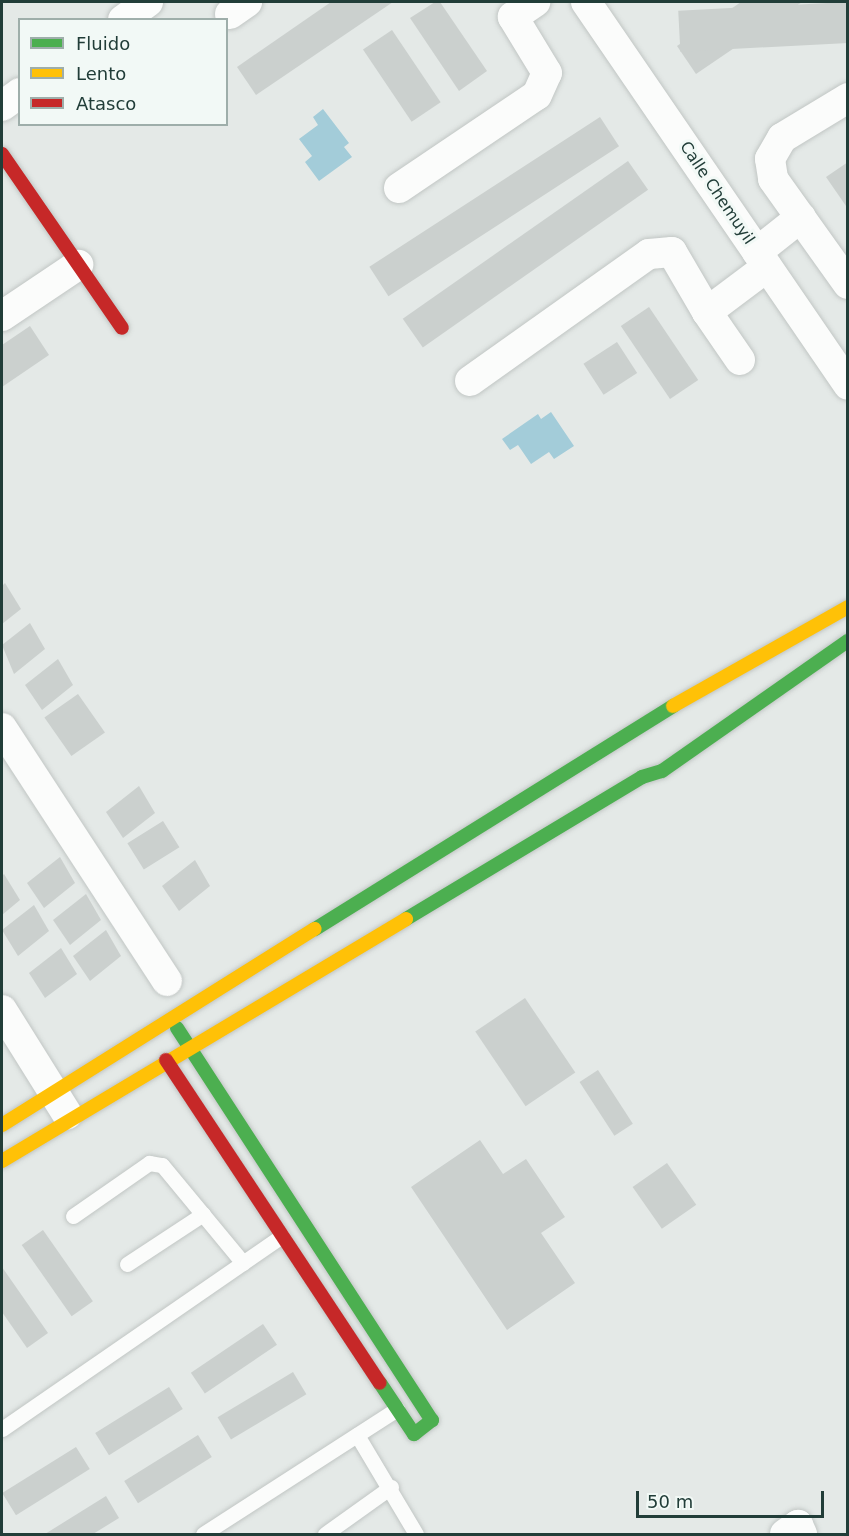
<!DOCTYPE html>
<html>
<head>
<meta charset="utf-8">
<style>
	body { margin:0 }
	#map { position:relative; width:849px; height:1536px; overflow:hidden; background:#e4e9e7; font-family:"DejaVu Sans",sans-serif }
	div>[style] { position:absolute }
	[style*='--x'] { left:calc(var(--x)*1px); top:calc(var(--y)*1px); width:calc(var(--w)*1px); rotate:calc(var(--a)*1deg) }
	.water>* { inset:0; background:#a3ccd9 }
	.building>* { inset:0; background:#cbd0ce; transform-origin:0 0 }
	.roads { filter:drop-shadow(0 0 2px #c1c6c4) drop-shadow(0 0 2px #c1c6c4) }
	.lane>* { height:15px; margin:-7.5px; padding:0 7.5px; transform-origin:7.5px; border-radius:7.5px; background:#fbfcfb }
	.street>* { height:30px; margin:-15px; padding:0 15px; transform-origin:15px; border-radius:15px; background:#fbfcfb }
	.fast>* { height:14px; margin:-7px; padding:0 7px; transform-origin:7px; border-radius:7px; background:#4caf50 }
	.slow>* { height:14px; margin:-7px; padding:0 7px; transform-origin:7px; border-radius:7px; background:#ffc107 }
	.jam>* { height:14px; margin:-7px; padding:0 7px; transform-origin:7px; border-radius:7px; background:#c62828 }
	span { translate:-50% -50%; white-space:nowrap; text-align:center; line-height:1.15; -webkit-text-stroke:6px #f2f9f6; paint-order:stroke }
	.street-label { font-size:16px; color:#213d38 }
	.frame { position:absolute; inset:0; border:3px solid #213d38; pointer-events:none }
	.legend { position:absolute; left:18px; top:18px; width:210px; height:108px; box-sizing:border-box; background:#f2f9f6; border:2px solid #9eaeaa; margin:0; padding:8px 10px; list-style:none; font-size:18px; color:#213d38 }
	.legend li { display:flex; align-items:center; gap:12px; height:30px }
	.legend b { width:30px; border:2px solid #9eaeaa }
	.scale { position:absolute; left:636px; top:1491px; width:188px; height:27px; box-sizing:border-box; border:3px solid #213d38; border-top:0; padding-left:8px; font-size:18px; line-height:21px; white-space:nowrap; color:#213d38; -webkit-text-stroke:4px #f2f9f6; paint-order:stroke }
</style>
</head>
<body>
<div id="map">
	<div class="water">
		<i style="clip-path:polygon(323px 109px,349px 143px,344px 147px,352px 157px,319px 181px,305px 162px,312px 156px,299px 139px,318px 125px,313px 117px)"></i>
		<i style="clip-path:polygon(551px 412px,574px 446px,554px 459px,549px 452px,531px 464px,518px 445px,510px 450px,502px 439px,538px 414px,541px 419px)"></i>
	</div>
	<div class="building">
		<i style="clip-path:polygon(331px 2px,393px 2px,256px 95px,237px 67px)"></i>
		<i style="clip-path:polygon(435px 2px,440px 2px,487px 71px,459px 91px,410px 18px)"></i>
		<i style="clip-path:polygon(741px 2px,802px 2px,696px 74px,677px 46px)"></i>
		<i style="left:846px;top:2px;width:41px;height:168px;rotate:87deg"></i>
		<i style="left:392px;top:30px;width:87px;height:35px;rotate:56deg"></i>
		<i style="left:600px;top:117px;width:35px;height:275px;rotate:57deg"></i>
		<i style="left:628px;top:161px;width:35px;height:275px;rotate:55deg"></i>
		<i style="clip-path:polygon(848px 162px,848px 204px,846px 206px,826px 177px)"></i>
		<i style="left:649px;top:307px;width:88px;height:34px;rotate:56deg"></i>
		<i style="clip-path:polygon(30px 326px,49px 355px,2px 387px,2px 345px)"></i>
		<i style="left:617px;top:342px;width:37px;height:40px;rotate:57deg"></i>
		<i style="clip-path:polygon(5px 583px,21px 609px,2px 624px,2px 586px)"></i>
		<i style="clip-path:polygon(30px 623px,45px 649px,14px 674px,2px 645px)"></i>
		<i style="clip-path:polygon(58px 659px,73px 685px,42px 710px,25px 685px)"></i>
		<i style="left:78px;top:694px;width:47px;height:41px;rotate:55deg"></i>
		<i style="clip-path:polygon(139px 786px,155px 813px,123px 838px,106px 812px)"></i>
		<i style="left:163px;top:821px;width:31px;height:42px;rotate:58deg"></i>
		<i style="clip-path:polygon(60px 857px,75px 883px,44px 908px,27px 883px)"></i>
		<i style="clip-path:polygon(195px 860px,210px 886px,179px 911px,162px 886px)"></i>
		<i style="clip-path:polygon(4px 874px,20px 900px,2px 915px,2px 876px)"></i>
		<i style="clip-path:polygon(86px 894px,101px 920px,70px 945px,53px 920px)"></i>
		<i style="clip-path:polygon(34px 905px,49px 931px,18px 956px,2px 930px)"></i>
		<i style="clip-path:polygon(106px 930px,121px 956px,90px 981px,73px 956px)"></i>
		<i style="clip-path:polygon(61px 948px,77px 974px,45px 998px,29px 973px)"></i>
		<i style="left:525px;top:998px;width:90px;height:60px;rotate:56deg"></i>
		<i style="left:598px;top:1070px;width:64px;height:22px;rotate:57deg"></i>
		<i style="clip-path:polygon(480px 1140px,503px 1174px,526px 1159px,565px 1217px,541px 1233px,575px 1283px,507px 1330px,411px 1187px)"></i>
		<i style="left:667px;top:1163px;width:51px;height:42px;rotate:55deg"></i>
		<i style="left:43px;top:1230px;width:87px;height:26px;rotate:55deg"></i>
		<i style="clip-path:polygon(2px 1267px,48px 1333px,27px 1348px,2px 1312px)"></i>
		<i style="left:263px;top:1324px;width:25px;height:87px;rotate:56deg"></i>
		<i style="left:293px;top:1372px;width:26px;height:88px;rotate:59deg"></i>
		<i style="left:169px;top:1387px;width:26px;height:87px;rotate:58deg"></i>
		<i style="left:198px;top:1435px;width:26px;height:87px;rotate:58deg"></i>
		<i style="left:76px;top:1447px;width:26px;height:87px;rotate:58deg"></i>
		<i style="clip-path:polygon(106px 1496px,119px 1518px,93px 1534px,45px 1534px)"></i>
	</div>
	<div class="roads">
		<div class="lane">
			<i style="--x:73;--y:1216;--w:93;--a:-34.9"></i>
			<i style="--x:149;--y:1163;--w:13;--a:9"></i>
			<i style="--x:162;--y:1165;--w:127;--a:50.4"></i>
			<i style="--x:127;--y:1264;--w:91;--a:-33.3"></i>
			<i style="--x:2;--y:1429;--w:340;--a:-34.6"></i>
			<i style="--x:357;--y:1435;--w:115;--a:59.2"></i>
			<i style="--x:203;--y:1534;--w:231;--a:-32.8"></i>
			<i style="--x:325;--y:1534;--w:81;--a:-35.5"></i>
		</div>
		<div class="street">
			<i style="--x:586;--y:2;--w:464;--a:55.6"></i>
			<i style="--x:230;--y:14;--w:21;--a:-35"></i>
			<i style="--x:123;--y:20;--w:31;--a:-36"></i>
			<i style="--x:848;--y:98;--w:77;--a:148.8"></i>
			<i style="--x:782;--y:138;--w:24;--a:120"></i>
			<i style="--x:770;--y:159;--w:20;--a:81"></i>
			<i style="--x:773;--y:179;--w:129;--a:54.5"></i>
			<i style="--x:2;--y:106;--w:22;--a:-36"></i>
			<i style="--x:399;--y:188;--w:166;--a:-34"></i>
			<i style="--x:537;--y:95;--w:24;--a:-66"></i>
			<i style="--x:547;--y:73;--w:66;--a:-121.3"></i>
			<i style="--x:513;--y:17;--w:27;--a:-34"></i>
			<i style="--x:757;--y:252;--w:56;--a:-38.5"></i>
			<i style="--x:2;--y:316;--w:92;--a:-33.9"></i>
			<i style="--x:740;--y:360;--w:58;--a:-124.5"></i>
			<i style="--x:707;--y:312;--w:75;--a:-36.9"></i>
			<i style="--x:470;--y:381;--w:219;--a:-35.4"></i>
			<i style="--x:649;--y:254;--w:23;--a:-5"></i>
			<i style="--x:672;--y:252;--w:69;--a:59.7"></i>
			<i style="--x:2;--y:728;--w:302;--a:56.9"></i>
			<i style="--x:2;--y:1010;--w:123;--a:58"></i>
			<i style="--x:785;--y:1534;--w:16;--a:-35"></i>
			<i style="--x:798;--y:1525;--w:10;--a:66"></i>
		</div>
		<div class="fast">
			<i style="--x:406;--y:919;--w:275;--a:-31"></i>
			<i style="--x:642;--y:777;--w:21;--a:-17"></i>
			<i style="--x:662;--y:771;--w:227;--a:-35"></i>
			<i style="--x:315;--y:929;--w:422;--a:-31.9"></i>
			<i style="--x:177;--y:1028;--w:468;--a:57"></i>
			<i style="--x:432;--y:1420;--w:23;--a:142"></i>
			<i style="--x:414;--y:1434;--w:61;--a:-123.7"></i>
		</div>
		<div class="slow">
			<i style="--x:673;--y:706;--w:201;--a:-29.5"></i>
			<i style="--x:2;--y:1125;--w:369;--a:-32.1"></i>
			<i style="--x:2;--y:1161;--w:471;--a:-30.9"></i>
		</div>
		<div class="jam">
			<i style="--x:2;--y:154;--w:211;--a:55.4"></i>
			<i style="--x:166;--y:1060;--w:387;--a:56.5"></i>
		</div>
	</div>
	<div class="street-label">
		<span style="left:717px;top:193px;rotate:56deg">Calle Chemuyil</span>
	</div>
	<div class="frame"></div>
	<ul class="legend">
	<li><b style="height:8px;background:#4caf50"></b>Fluido</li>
	<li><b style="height:8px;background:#ffc107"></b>Lento</li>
	<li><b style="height:8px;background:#c62828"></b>Atasco</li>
	</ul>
	<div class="scale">50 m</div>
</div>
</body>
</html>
